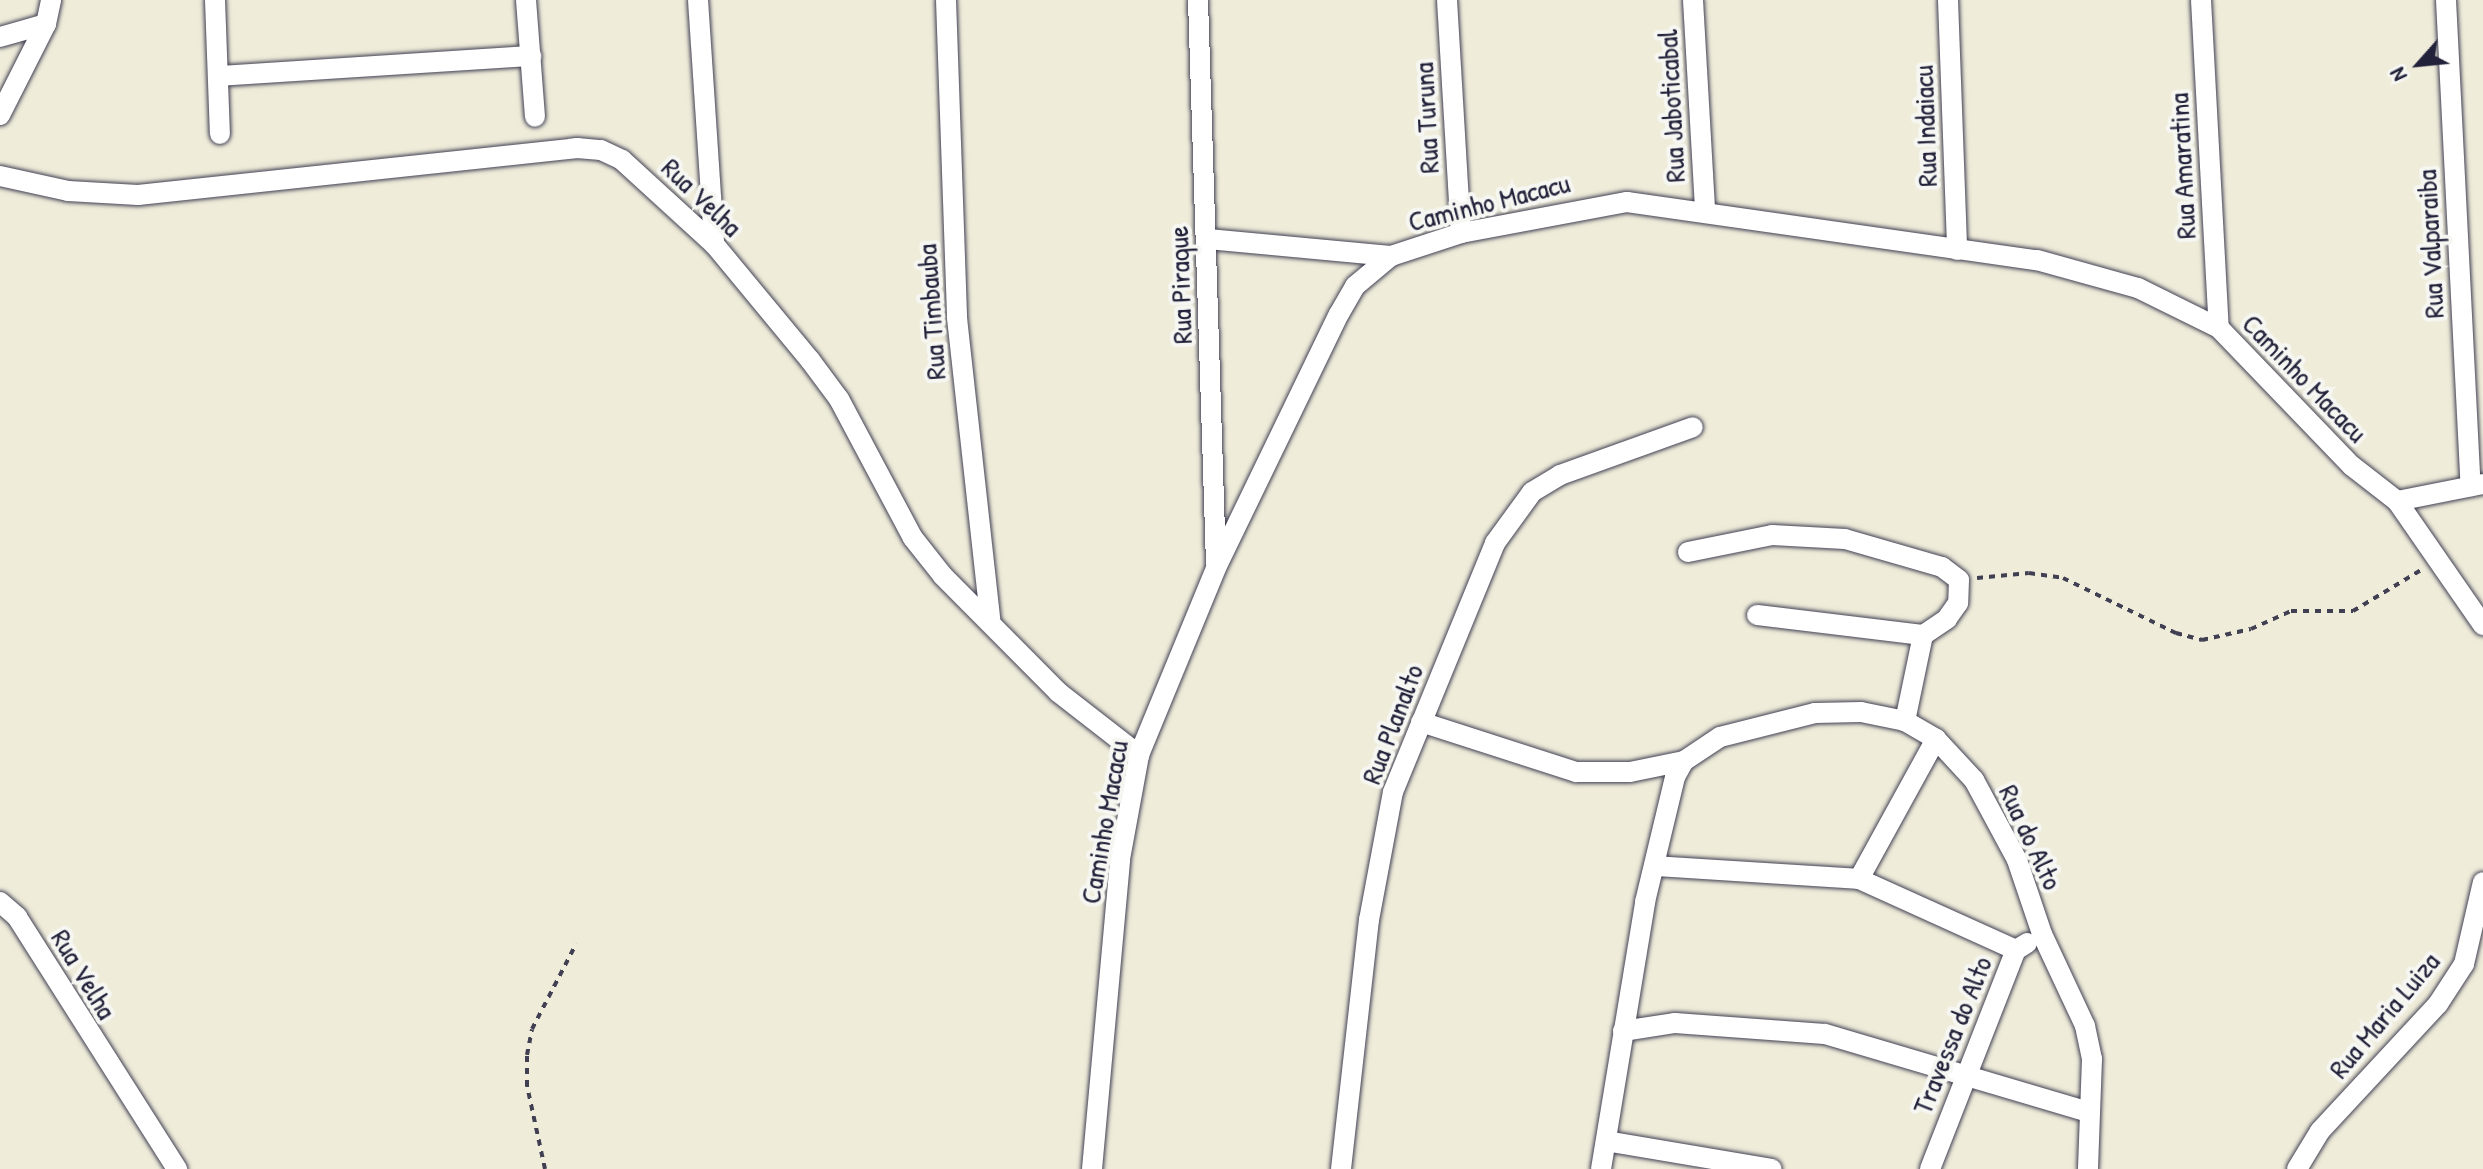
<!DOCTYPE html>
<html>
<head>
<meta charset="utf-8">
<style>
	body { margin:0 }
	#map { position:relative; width:2483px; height:1169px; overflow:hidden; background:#efecda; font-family:"Patrick Hand",sans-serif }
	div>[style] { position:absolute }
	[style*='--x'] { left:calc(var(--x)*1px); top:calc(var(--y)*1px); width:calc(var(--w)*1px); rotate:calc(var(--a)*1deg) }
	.path>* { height:4px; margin-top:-2px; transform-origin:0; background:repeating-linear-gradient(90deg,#414053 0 6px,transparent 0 12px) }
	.roads { filter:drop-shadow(0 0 2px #414053) drop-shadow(0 0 2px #414053) }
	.street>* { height:20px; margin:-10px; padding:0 10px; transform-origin:10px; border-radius:10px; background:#fff }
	span { translate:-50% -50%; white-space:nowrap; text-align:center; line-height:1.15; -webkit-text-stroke:8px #f6f6f2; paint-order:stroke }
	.street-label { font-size:28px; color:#22223b }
	.north { position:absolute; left:2379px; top:24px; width:80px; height:80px; -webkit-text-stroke:6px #f6f6f2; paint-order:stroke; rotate:243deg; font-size:22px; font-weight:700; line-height:32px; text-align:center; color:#22223b }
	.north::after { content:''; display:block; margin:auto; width:28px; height:36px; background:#22223b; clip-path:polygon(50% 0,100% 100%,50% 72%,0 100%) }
</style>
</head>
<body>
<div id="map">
	<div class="path">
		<i style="--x:1977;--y:578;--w:52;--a:-5.5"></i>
		<i style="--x:2029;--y:573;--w:34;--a:8"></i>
		<i style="--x:2063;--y:578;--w:126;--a:26"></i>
		<i style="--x:2176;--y:633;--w:27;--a:15"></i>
		<i style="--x:2202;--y:640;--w:50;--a:-12.7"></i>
		<i style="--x:2251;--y:629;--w:44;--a:-24.2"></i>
		<i style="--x:2291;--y:611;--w:62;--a:0"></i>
		<i style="--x:2353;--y:611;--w:79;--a:-31.1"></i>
		<i style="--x:545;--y:1169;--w:85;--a:-102.2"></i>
		<i style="--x:527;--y:1086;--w:31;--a:-90"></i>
		<i style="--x:527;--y:1055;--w:26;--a:-79"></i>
		<i style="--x:532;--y:1029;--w:96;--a:-62.6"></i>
	</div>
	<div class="roads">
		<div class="street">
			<i style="--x:215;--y:0;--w:134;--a:87.9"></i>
			<i style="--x:526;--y:0;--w:117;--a:85.6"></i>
			<i style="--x:698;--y:0;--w:245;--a:86.2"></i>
			<i style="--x:946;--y:0;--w:318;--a:88"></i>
			<i style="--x:957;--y:318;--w:303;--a:83.7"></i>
			<i style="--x:1198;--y:0;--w:564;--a:88.17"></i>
			<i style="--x:1447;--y:0;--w:233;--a:86.6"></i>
			<i style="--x:1693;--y:0;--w:209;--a:86.7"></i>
			<i style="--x:1948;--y:0;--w:250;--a:87.9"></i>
			<i style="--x:2201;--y:0;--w:328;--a:86.9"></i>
			<i style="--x:2446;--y:0;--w:487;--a:87.1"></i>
			<i style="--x:0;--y:37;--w:48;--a:-15.8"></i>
			<i style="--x:219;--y:76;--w:313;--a:-3.7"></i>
			<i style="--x:0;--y:115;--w:102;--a:-63.2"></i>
			<i style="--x:46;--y:24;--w:25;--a:-78"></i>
			<i style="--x:0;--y:176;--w:70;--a:12.4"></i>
			<i style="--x:68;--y:191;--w:70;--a:3.3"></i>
			<i style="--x:138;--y:195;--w:442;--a:-6.1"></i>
			<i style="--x:577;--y:148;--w:24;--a:5"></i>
			<i style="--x:601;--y:150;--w:23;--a:25"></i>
			<i style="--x:622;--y:160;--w:125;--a:42.4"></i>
			<i style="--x:714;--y:244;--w:151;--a:50.4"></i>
			<i style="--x:810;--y:360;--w:49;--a:53.4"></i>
			<i style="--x:839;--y:399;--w:157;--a:62"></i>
			<i style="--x:913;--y:538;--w:48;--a:51.7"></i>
			<i style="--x:943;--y:576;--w:163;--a:45.2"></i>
			<i style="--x:1058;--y:692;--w:103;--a:37.9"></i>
			<i style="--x:1207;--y:239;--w:185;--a:5.3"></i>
			<i style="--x:2397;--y:501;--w:88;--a:-11.2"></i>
			<i style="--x:1688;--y:552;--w:86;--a:-11.4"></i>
			<i style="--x:1772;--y:535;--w:73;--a:3.1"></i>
			<i style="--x:1845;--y:539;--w:101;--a:16.1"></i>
			<i style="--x:1942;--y:567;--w:21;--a:37"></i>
			<i style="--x:1959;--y:580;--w:23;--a:92"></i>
			<i style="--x:1958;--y:603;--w:19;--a:125"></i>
			<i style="--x:1947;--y:619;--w:29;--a:146"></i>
			<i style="--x:1923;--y:635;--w:88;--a:101.8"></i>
			<i style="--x:1757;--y:615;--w:167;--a:6.9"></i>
			<i style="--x:1421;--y:722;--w:163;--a:17.9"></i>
			<i style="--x:1576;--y:772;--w:54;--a:0"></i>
			<i style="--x:1630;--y:772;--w:55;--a:-11.5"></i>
			<i style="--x:1655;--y:866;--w:204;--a:3.6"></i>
			<i style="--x:1859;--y:879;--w:172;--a:24.3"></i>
			<i style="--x:1859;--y:879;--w:160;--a:-61.2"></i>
			<i style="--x:0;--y:902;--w:23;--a:41"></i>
			<i style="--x:17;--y:917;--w:299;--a:57.6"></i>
			<i style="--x:1623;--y:1031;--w:53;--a:-8.7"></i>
			<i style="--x:1675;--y:1023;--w:150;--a:4.2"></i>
			<i style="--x:1825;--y:1034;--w:275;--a:16.5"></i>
			<i style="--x:1606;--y:1141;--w:168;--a:9.6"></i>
			<i style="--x:1092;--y:1169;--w:311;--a:-84.8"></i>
			<i style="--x:1120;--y:859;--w:106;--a:-79.6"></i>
			<i style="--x:1139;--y:755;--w:202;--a:-67.6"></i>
			<i style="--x:1216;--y:568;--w:282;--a:-64.2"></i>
			<i style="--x:1339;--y:314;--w:32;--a:-60"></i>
			<i style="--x:1355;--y:286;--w:47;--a:-39.8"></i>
			<i style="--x:1391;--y:256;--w:74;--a:-18.2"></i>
			<i style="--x:1461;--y:233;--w:169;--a:-10.6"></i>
			<i style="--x:1627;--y:202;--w:414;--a:8.1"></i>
			<i style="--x:2037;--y:260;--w:105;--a:15.5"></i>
			<i style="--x:2138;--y:288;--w:90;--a:26.3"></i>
			<i style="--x:2219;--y:328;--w:192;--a:46.1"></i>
			<i style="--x:2352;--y:466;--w:57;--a:37.9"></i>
			<i style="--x:2397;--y:501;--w:151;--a:55.3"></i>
			<i style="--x:1341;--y:1169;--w:251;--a:-83.6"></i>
			<i style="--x:1369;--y:920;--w:130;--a:-79.4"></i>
			<i style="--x:1393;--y:792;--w:269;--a:-67.7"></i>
			<i style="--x:1495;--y:543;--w:63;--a:-54"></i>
			<i style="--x:1532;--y:492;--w:33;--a:-31"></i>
			<i style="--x:1560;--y:475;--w:141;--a:-19.8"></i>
			<i style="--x:1601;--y:1169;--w:271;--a:-80.6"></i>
			<i style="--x:1645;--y:902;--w:129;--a:-76.5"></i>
			<i style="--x:1675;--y:777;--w:18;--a:-61"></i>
			<i style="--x:1684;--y:761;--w:43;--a:-33.7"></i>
			<i style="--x:1720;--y:737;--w:98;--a:-14.2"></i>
			<i style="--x:1815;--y:713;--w:46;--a:-1.2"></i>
			<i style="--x:1861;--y:712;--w:45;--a:11.6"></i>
			<i style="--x:1905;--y:721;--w:36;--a:30"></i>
			<i style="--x:1936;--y:739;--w:56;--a:47.2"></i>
			<i style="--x:1974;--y:780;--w:91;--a:61.7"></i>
			<i style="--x:2017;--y:860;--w:78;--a:71.3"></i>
			<i style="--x:2042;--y:934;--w:102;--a:64.9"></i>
			<i style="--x:2085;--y:1026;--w:34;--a:78"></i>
			<i style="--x:2092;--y:1059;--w:110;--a:92.1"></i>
			<i style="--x:1930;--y:1169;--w:235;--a:-68.6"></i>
			<i style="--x:2016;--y:950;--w:13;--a:-32"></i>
			<i style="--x:2297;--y:1169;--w:44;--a:-58.8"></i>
			<i style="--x:2320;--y:1131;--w:173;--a:-47.1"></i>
			<i style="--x:2438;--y:1004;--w:48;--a:-57"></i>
			<i style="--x:2464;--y:964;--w:84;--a:-77"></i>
		</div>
	</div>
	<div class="street-label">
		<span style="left:1671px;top:106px;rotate:-93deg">Rua Jaboticabal</span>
		<span style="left:1426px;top:118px;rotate:-93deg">Rua Turuna</span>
		<span style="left:1925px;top:126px;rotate:-92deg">Rua Indaiacu</span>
		<span style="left:2182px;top:166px;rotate:-93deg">Rua Amaratina</span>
		<span style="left:702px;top:197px;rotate:44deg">Rua Velha</span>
		<span style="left:1489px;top:202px;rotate:-14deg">Caminho Macacu</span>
		<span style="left:2430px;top:244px;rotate:-93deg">Rua Valparaiba</span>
		<span style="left:1180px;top:285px;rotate:-92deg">Rua Piraque</span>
		<span style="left:931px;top:312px;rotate:-94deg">Rua Timbauba</span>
		<span style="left:2305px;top:378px;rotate:46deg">Caminho Macacu</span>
		<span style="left:1392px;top:724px;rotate:-69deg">Rua Planalto</span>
		<span style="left:1104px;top:822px;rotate:-80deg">Caminho Macacu</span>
		<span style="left:2031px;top:837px;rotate:65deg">Rua do Alto</span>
		<span style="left:84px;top:974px;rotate:59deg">Rua Velha</span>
		<span style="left:2384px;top:1015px;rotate:-50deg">Rua Maria Luiza</span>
		<span style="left:1952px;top:1035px;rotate:-68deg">Travessa do Alto</span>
	</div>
	<div class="north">N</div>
</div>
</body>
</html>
